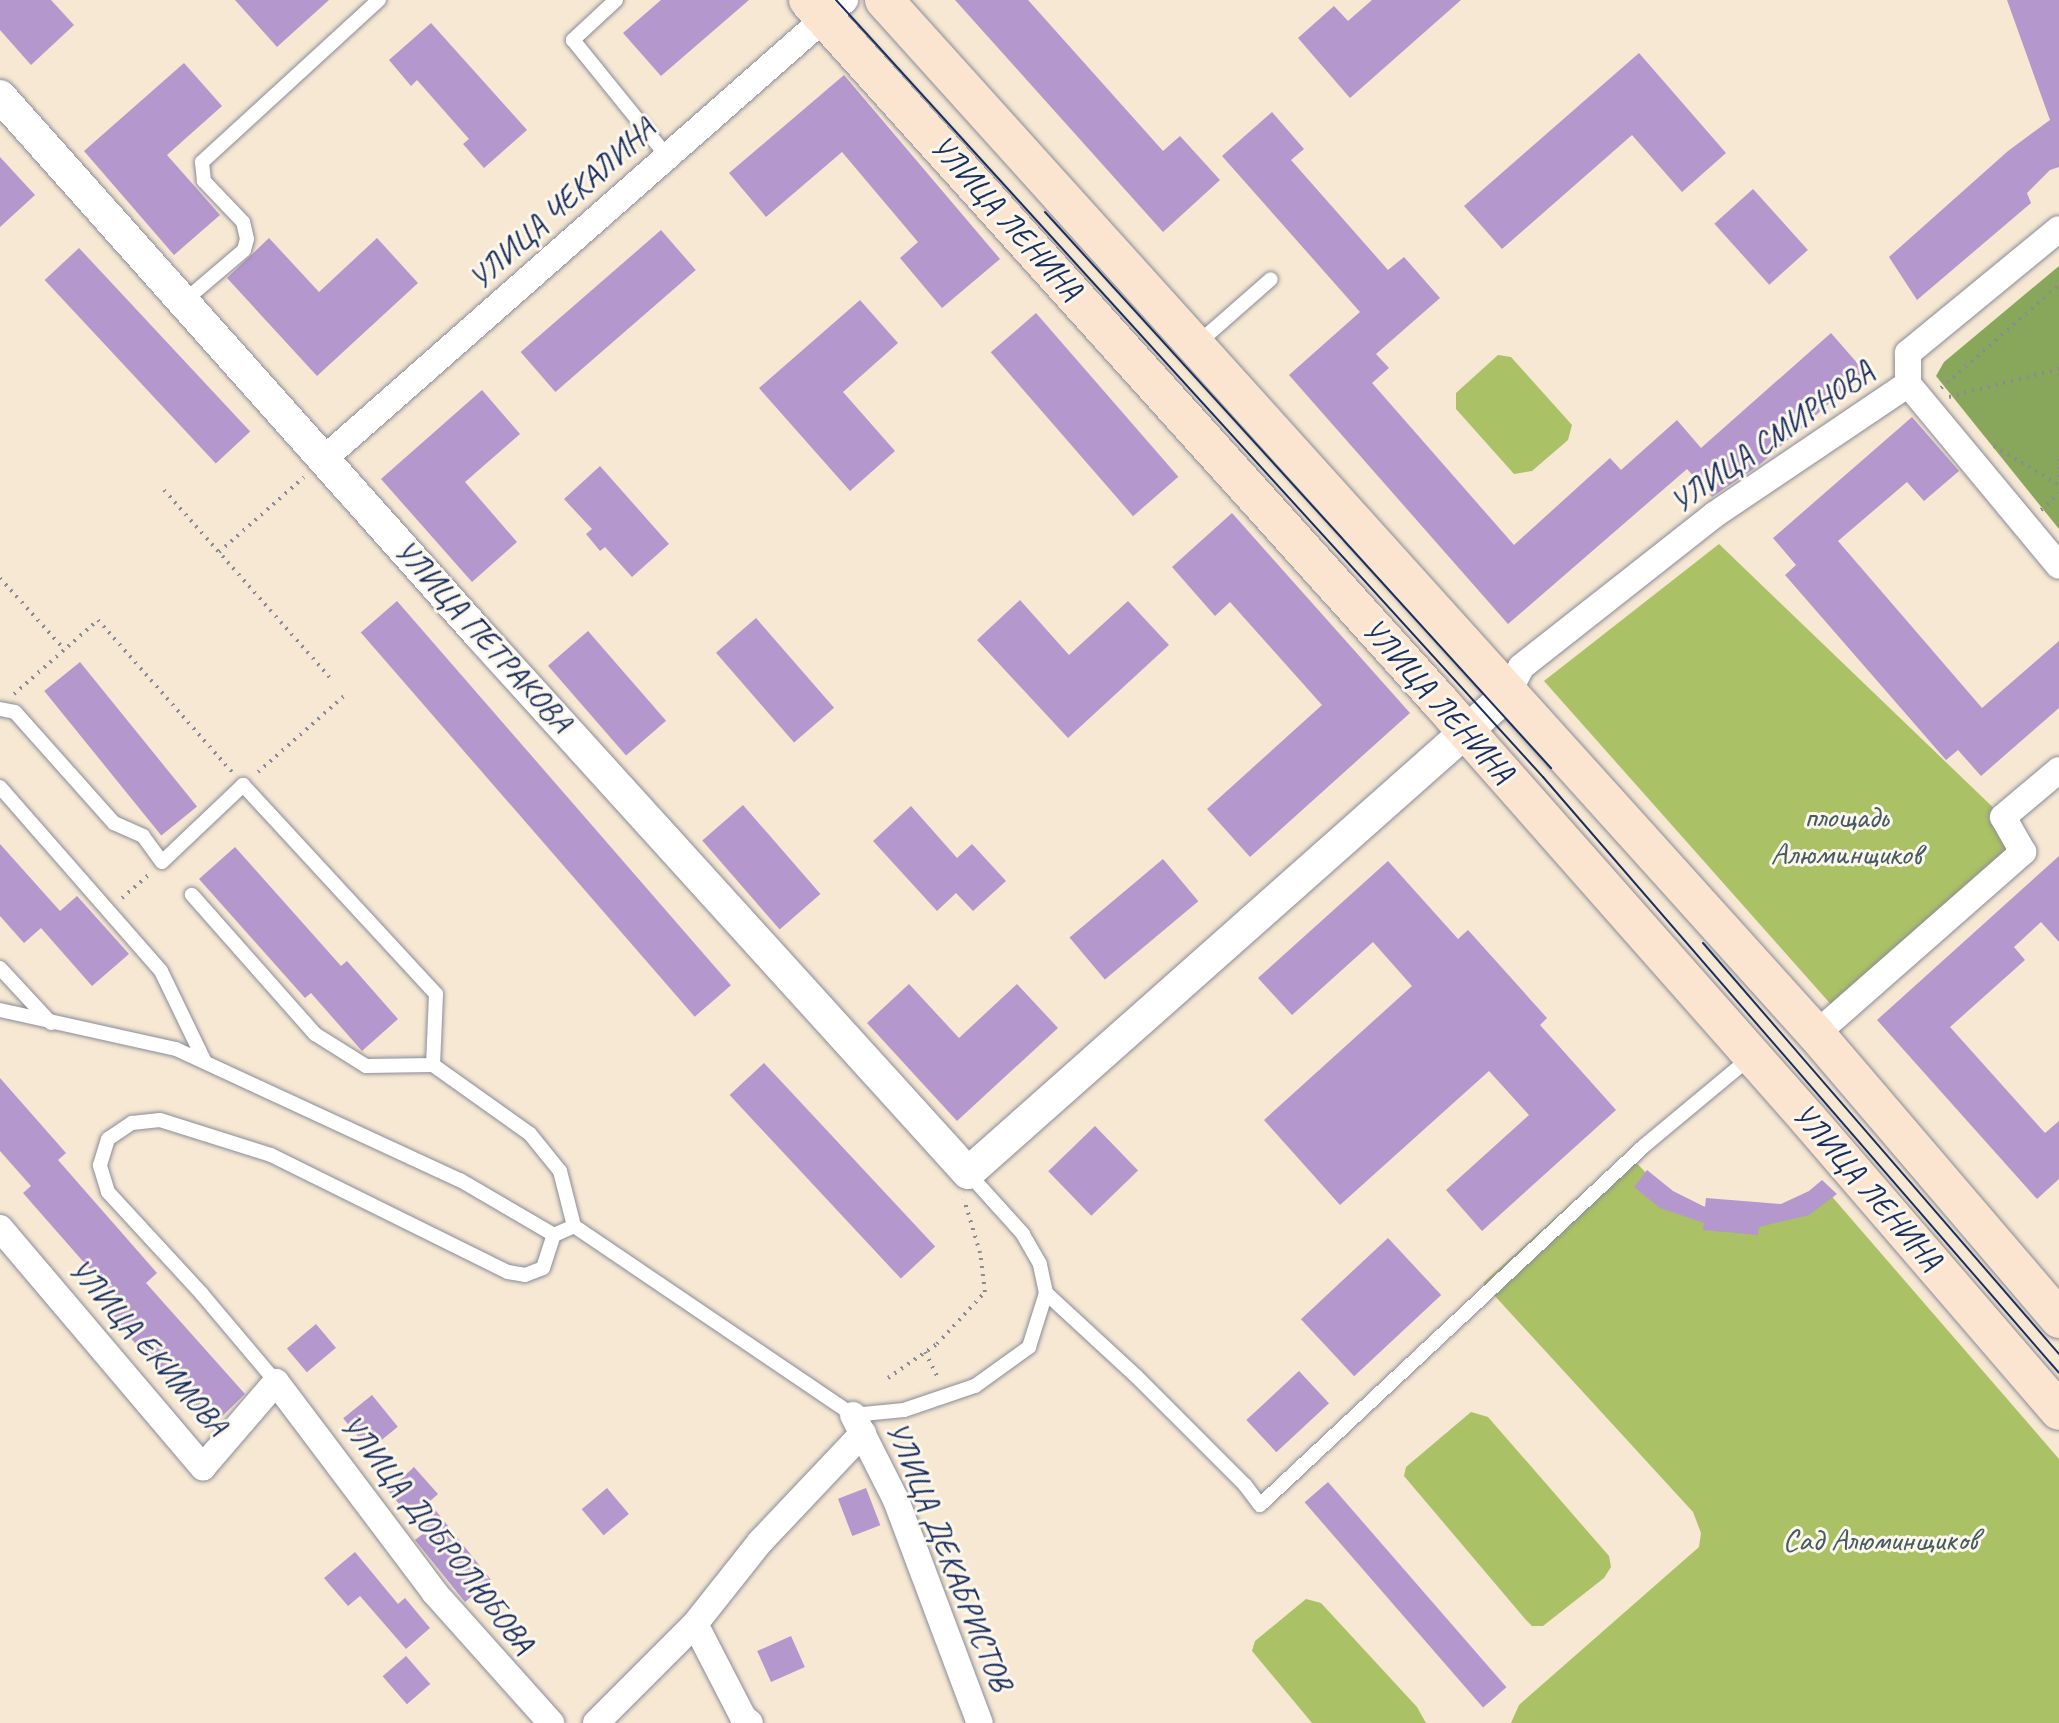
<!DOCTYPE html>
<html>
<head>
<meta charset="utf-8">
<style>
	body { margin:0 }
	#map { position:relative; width:2059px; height:1723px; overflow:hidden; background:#f7e8d3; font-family:Caveat,sans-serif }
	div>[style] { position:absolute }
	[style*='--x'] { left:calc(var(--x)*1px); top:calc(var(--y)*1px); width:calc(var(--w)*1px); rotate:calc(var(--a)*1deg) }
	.green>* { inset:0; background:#abc165 }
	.forest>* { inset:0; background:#88a75a }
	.building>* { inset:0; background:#b497cd; transform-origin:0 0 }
	.path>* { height:4px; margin-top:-2px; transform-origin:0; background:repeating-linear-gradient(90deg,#898c98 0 2px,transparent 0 8px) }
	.roads { filter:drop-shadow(0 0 2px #898c98) drop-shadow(0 0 2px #898c98) }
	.service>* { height:14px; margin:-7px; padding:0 7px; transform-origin:7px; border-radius:7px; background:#fff }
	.minor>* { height:26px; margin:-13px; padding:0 13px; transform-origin:13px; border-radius:13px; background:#fff }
	.tertiary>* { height:32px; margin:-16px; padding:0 16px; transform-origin:16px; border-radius:16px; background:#fff }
	.secondary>* { height:38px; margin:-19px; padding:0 19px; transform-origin:19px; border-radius:19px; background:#fce5d0 }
	.tram>* { height:2px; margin:-1px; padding:0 1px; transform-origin:1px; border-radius:1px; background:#1b2f5e }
	span { translate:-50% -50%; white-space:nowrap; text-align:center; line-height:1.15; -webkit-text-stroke:6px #fbf7ec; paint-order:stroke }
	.street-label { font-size:32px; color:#1b2f5e }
	.park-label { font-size:32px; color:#465b60 }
</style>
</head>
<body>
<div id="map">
	<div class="green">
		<i style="clip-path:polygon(1498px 355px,1511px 357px,1572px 425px,1568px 440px,1532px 471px,1514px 474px,1456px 409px,1456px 393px)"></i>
		<i style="clip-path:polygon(1719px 544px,2003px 817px,2023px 852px,1835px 1009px,1544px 681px)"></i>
		<i style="clip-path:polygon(1627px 1153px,1671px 1199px,1758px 1219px,1828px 1192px,2059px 1459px,2059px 1723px,1511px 1723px,1519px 1705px,1699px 1547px,1701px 1533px,1693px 1512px,1483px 1283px)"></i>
		<i style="clip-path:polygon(1471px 1412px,1488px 1417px,1609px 1556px,1611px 1567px,1604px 1578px,1543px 1626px,1532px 1626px,1526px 1620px,1404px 1476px,1406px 1467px)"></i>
		<i style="clip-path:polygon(1306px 1599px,1321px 1603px,1417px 1707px,1426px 1723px,1312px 1723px,1252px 1651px,1255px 1641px)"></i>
	</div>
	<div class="forest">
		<i style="clip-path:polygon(2059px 266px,2059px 529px,1936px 376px,1944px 362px)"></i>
	</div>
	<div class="building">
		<i style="clip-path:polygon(0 0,51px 0,74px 25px,31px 65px,0 30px)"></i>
		<i style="clip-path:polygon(235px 0,329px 0,277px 47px)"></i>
		<i style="clip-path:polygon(661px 0,749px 0,661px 76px,623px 33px)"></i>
		<i style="clip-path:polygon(955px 0,1028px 0,1163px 151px,1180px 136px,1220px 180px,1163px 232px)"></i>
		<i style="clip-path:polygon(1372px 0,1461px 0,1350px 98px,1298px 38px,1334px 6px,1348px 21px)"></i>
		<i style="clip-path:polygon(2007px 0,2059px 0,2059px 167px,2050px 170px,2027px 193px,2031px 203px,1917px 300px,1889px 257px,2008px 151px,2050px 120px)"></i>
		<i style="clip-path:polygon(431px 23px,527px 130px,484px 168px,463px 144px,469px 139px,417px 80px,411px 86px,389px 60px)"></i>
		<i style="clip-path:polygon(1639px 53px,1726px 153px,1682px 192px,1632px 135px,1502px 249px,1464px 206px)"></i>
		<i style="clip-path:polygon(184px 63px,222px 106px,167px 155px,220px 215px,174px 255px,84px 151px)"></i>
		<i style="clip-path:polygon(844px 75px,1000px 259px,942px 308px,900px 258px,918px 242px,842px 152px,766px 217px,729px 173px)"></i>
		<i style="clip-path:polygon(1272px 112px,1304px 149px,1291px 160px,1388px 270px,1404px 257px,1440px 298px,1376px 354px,1389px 368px,1372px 383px,1514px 545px,1610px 458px,1621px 470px,1677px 420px,1701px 448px,1831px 333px,1865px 372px,1758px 466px,1712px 497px,1687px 469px,1508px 624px,1289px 375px,1360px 312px,1222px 156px)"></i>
		<i style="clip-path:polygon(0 157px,35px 195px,0 227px)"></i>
		<i style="left:1753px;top:189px;width:82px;height:52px;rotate:48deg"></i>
		<i style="left:661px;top:230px;width:53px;height:186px;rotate:49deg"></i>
		<i style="clip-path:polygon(269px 238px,319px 292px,377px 238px,418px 283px,317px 376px,227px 278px)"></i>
		<i style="left:79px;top:248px;width:251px;height:47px;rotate:47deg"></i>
		<i style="clip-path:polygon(860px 300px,898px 343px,843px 392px,895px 451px,850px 491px,759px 388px)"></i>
		<i style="left:1036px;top:313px;width:217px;height:60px;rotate:49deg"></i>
		<i style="clip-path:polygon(482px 390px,520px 434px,465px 482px,517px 542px,472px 582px,381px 479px)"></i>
		<i style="clip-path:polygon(1912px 417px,1959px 471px,1924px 501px,1907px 482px,1838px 541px,1982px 708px,2059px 641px,2059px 708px,1981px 776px,1958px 750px,1946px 760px,1785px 575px,1796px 565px,1773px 538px)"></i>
		<i style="clip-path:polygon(600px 466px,669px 544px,632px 577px,605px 547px,600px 551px,586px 534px,592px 529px,564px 499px)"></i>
		<i style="clip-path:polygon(1232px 513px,1410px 713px,1250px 857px,1207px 809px,1322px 705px,1230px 602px,1215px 616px,1172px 567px)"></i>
		<i style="clip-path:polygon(1020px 600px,1069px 655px,1128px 601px,1169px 645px,1068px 738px,977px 640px)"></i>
		<i style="left:397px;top:601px;width:509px;height:48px;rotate:49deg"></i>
		<i style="left:756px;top:618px;width:119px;height:53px;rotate:49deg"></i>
		<i style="left:588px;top:631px;width:119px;height:53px;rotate:49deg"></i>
		<i style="left:80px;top:662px;width:186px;height:46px;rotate:51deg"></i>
		<i style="left:743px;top:805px;width:118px;height:54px;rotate:49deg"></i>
		<i style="clip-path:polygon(911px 806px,957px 858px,972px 844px,1006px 881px,973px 911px,956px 893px,937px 911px,873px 841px)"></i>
		<i style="clip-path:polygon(0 844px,60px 911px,77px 896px,129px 954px,92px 986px,41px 928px,24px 943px,0 916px)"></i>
		<i style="clip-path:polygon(235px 847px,341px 966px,347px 961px,398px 1019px,362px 1051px,311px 993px,305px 998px,199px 879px)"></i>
		<i style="clip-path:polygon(2059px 856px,2059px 942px,2041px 922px,2014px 947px,2025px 960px,1950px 1027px,2045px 1133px,2059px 1121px,2059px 1179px,2037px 1199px,1877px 1020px)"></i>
		<i style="left:1163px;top:859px;width:55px;height:122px;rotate:50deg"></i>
		<i style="clip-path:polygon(1388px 861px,1458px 939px,1468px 930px,1547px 1018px,1540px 1025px,1616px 1110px,1482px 1231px,1446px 1190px,1529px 1115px,1489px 1071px,1340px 1205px,1264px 1120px,1412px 986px,1373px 942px,1292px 1015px,1258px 978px)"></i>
		<i style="clip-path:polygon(909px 984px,959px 1038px,1017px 984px,1058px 1028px,957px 1121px,867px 1023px)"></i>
		<i style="left:764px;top:1063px;width:251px;height:47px;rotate:47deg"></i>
		<i style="clip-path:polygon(0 1078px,66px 1153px,58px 1160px,157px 1273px,146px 1283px,245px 1394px,210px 1428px,112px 1317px,123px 1307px,23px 1193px,31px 1186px,0 1151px)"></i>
		<i style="left:1095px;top:1126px;width:62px;height:65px;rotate:46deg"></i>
		<i style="clip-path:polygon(1647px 1170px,1673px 1191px,1705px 1207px,1706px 1198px,1781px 1204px,1809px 1191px,1822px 1180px,1837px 1194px,1809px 1215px,1759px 1227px,1758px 1235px,1703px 1230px,1704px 1223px,1660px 1208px,1634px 1187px)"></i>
		<i style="left:1388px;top:1238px;width:78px;height:119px;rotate:47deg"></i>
		<i style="left:316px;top:1324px;width:31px;height:38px;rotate:50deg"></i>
		<i style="left:1299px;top:1371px;width:44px;height:72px;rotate:47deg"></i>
		<i style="left:372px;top:1395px;width:41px;height:37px;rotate:51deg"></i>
		<i style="clip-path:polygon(414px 1467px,438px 1494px,429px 1502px,491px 1580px,465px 1602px,415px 1540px,424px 1533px,388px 1491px)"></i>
		<i style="left:1328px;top:1482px;width:272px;height:31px;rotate:49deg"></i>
		<i style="left:607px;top:1488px;width:34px;height:33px;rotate:50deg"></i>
		<i style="left:866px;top:1488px;width:40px;height:30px;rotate:69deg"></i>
		<i style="clip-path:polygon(355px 1552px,398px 1604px,405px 1598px,430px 1628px,406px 1649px,360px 1596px,348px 1606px,324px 1578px)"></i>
		<i style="left:791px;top:1636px;width:34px;height:37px;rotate:66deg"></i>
		<i style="left:406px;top:1656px;width:37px;height:31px;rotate:49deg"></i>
	</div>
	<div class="path">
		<i style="--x:1941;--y:388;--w:157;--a:-41.1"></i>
		<i style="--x:1949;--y:397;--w:114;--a:-14.3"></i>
		<i style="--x:1994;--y:446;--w:76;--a:31"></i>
		<i style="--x:2059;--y:459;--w:20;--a:90"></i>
		<i style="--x:164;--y:490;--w:254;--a:48.5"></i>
		<i style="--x:2041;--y:510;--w:25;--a:-43"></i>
		<i style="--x:219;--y:552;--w:113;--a:-41.4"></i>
		<i style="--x:0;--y:578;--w:96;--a:48"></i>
		<i style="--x:14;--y:694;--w:112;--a:-41.4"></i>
		<i style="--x:98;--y:620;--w:203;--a:48.6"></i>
		<i style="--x:258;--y:772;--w:116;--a:-41.5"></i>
		<i style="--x:122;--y:898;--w:35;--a:-41"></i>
		<i style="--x:925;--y:1352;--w:30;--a:63"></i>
		<i style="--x:888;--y:1378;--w:60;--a:-34.8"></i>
		<i style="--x:937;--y:1344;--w:71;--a:-47.3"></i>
		<i style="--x:985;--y:1292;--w:39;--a:-97"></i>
		<i style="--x:980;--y:1253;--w:56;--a:-106.5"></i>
	</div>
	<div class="roads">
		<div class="service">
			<i style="--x:616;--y:0;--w:59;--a:137.1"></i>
			<i style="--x:573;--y:40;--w:149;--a:51"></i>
			<i style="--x:183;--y:302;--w:80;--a:-40.4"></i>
			<i style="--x:244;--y:250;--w:11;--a:-75"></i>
			<i style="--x:247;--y:239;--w:17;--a:-103"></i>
			<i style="--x:243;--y:222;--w:57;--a:-133.6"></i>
			<i style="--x:204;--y:181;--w:19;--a:-96"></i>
			<i style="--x:202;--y:162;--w:240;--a:-42.5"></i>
			<i style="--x:1197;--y:344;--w:98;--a:-41.3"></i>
			<i style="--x:0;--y:709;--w:15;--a:11"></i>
			<i style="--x:15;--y:712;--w:149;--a:48.3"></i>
			<i style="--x:114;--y:823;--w:32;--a:24"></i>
			<i style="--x:143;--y:836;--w:32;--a:54"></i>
			<i style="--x:162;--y:862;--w:112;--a:-43.5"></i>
			<i style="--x:243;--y:785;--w:284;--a:47.3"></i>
			<i style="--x:436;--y:994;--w:71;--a:92.4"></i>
			<i style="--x:433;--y:1065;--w:67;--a:179.1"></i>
			<i style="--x:366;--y:1066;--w:60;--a:-147.9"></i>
			<i style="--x:315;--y:1034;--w:186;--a:-131.5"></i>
			<i style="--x:0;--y:787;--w:244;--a:48.8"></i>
			<i style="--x:161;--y:971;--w:101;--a:64.2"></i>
			<i style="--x:0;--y:968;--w:75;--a:47.2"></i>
			<i style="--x:0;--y:1010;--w:180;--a:12.5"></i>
			<i style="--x:176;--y:1049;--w:313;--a:24.8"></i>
			<i style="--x:460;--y:1180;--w:109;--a:30.3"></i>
			<i style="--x:554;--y:1235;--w:22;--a:-24"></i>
			<i style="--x:433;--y:1065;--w:119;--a:35.4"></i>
			<i style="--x:530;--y:1134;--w:48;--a:51"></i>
			<i style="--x:560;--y:1171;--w:57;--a:75.7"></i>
			<i style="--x:574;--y:1226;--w:337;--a:34.1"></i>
			<i style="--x:853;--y:1415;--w:51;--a:-5.6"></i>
			<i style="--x:904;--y:1410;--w:75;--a:-18.7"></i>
			<i style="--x:975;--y:1386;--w:67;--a:-35.8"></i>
			<i style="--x:1029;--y:1347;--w:57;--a:-72.5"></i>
			<i style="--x:1046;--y:1293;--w:30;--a:-102"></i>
			<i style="--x:1040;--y:1264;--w:34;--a:-120"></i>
			<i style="--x:1023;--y:1234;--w:82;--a:-132"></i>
			<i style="--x:1046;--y:1293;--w:122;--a:42.7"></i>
			<i style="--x:1136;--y:1376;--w:154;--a:45"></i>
			<i style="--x:1245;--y:1485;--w:25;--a:53"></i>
			<i style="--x:1260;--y:1505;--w:526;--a:-43.07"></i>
			<i style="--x:1644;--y:1146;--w:141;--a:-39.8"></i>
			<i style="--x:276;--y:1382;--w:115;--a:-130.1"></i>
			<i style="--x:202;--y:1294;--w:139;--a:-132.7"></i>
			<i style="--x:108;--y:1192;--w:28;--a:-107"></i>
			<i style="--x:100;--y:1165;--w:27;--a:-73"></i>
			<i style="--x:108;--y:1139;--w:29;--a:-34"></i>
			<i style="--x:132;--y:1123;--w:28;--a:-6"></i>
			<i style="--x:160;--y:1120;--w:116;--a:17.5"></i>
			<i style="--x:271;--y:1155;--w:264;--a:26.3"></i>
			<i style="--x:508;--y:1272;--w:17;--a:10"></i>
			<i style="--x:525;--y:1275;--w:19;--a:-21"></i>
			<i style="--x:543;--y:1268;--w:35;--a:-72"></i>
		</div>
		<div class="minor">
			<i style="--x:1908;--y:384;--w:236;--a:50.3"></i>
			<i style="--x:325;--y:458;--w:693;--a:-41.37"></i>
			<i style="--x:1507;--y:695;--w:31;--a:-63"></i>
			<i style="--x:1521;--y:667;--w:246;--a:-38.2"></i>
			<i style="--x:1714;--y:515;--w:234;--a:-34"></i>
			<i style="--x:1908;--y:384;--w:31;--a:-90"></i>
			<i style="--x:1908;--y:353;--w:195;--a:-39.4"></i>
			<i style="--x:1816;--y:1034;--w:276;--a:-41.3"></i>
			<i style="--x:2023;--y:852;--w:40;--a:-119.7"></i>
			<i style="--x:2003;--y:817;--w:73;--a:-40"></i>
			<i style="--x:0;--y:1228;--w:314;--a:49.7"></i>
			<i style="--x:203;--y:1467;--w:112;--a:-49.3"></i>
			<i style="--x:276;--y:1382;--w:263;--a:53"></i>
			<i style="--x:434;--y:1592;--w:176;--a:48.2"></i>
			<i style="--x:853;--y:1415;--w:95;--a:63.2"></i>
			<i style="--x:896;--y:1500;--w:238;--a:69.4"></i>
			<i style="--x:695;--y:1624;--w:105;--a:62.7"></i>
			<i style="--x:743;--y:1717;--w:9;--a:41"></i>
			<i style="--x:596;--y:1723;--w:140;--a:-45"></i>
			<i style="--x:695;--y:1624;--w:105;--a:-51.6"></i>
			<i style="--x:760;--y:1542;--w:150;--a:-46.6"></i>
		</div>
		<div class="tertiary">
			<i style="--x:0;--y:96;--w:722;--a:48.31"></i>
			<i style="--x:480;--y:635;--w:726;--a:47.79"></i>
			<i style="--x:968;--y:1173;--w:720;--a:-41.57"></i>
		</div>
		<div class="secondary">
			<i style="--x:808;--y:0;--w:947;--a:47.99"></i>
			<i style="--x:1442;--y:704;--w:553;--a:48.59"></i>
			<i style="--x:1808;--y:1119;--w:385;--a:49.3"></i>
			<i style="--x:884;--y:0;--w:1392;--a:47.97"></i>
			<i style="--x:1816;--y:1034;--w:375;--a:49.5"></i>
		</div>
	</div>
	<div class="tram">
		<i style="--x:836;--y:0;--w:1051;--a:47.7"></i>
		<i style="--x:1543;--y:777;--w:788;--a:49.11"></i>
		<i style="--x:1045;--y:212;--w:752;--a:47.7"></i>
		<i style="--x:1703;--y:943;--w:544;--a:49.1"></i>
	</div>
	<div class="street-label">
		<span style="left:562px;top:204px;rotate:-42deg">УЛИЦА ЧЕКАЛИНА</span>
		<span style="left:1006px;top:218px;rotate:48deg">УЛИЦА ЛЕНИНА</span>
		<span style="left:1772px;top:437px;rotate:-35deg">УЛИЦА СМИРНОВА</span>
		<span style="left:483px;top:636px;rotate:48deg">УЛИЦА ПЕТРАКОВА</span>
		<span style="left:1438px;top:701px;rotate:48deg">УЛИЦА ЛЕНИНА</span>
		<span style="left:1867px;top:1187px;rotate:49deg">УЛИЦА ЛЕНИНА</span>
		<span style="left:148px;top:1347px;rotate:49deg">УЛИЦА ЕКИМОВА</span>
		<span style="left:437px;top:1534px;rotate:52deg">УЛИЦА ДОБРОЛЮБОВА</span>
		<span style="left:949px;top:1556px;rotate:68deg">УЛИЦА ДЕКАБРИСТОВ</span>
	</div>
	<div class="park-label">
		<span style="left:1846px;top:836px">площадь<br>Алюминщиков</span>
		<span style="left:1880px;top:1540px">Сад Алюминщиков</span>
	</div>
</div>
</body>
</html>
